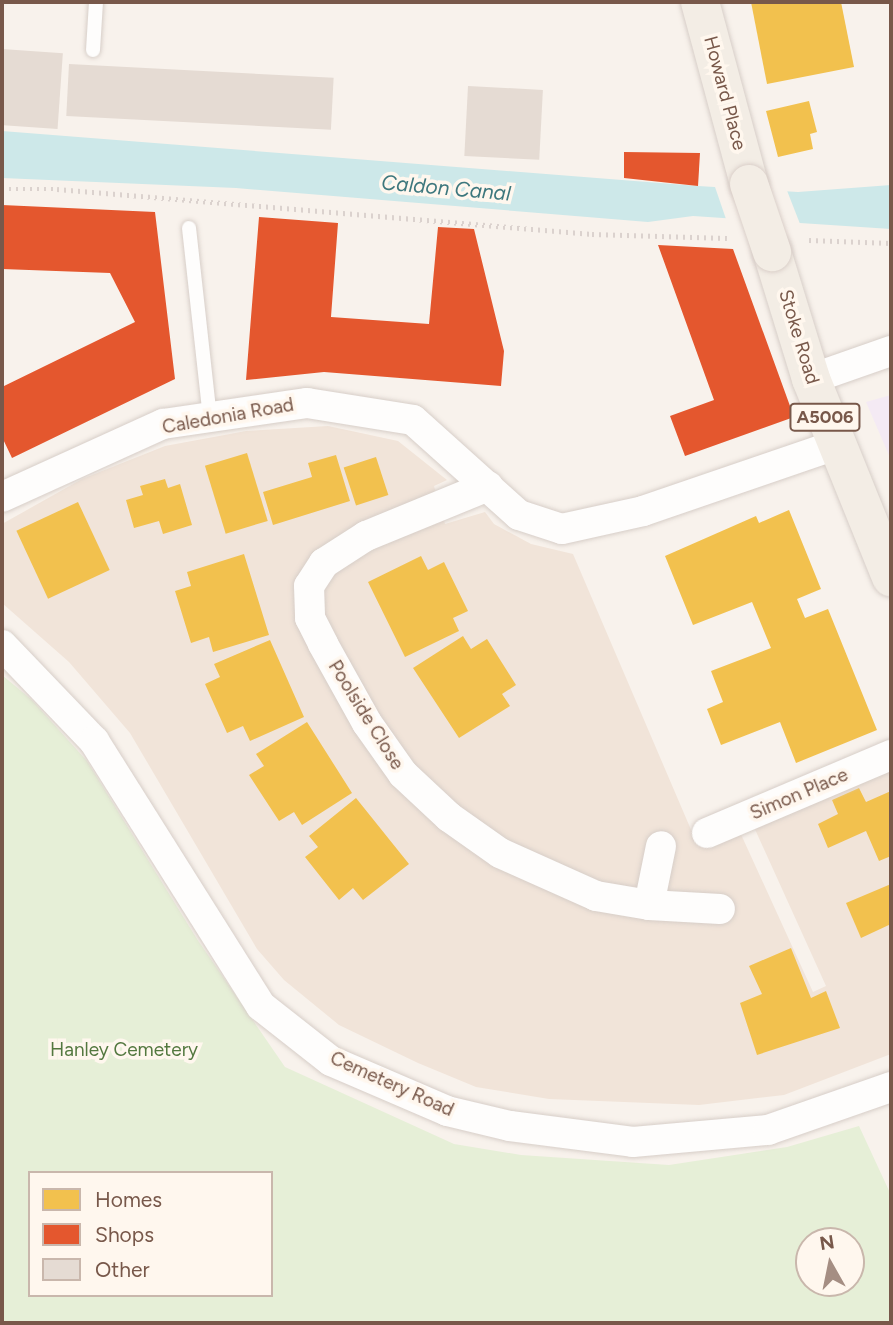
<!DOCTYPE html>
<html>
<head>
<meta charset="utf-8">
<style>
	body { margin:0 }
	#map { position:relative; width:893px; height:1325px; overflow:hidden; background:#f8f2ec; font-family:Figtree,sans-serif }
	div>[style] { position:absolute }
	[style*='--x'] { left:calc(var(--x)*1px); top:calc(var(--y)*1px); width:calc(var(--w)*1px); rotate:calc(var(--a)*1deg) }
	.residential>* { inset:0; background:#f1e4d9 }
	.education>* { inset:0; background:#f4eaf4 }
	.green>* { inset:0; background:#e6efd7 }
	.water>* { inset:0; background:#cde8e9 }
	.pier>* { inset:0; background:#f8f2ec }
	.homes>* { inset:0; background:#f2c14e; transform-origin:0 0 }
	.shops>* { inset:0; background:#e4572e }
	.building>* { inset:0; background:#e5dbd3; transform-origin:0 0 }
	.path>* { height:4.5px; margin-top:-2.25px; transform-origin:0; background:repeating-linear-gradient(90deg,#dbd2ce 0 2px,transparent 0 7px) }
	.roads { filter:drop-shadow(0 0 2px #d7cec8) drop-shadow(0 0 2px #d7cec8) }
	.service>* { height:14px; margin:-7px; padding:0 7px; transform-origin:7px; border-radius:7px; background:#fefdfc }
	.minor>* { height:30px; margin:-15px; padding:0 15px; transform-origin:15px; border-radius:15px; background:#fefdfc }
	.primary>* { height:38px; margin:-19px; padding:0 19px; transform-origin:19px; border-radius:19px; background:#f3ede5 }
	.bridges { filter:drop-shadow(0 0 2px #dacfc9) drop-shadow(0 0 2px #dacfc9) }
	.primary-bridge>* { height:38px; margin:-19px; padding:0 19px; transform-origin:19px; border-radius:19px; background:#f3ede5 }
	span { translate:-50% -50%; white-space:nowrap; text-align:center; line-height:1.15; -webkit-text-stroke:7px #fff7ee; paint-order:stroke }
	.shield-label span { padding:2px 5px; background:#fff7ee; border:2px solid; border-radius:5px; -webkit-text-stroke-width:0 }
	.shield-label { font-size:18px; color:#78584a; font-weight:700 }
	.street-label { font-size:19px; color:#78584a }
	.park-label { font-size:19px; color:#53783f }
	.water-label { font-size:21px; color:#3d777d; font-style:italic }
	.frame { position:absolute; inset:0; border:4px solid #78584a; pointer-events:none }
	.legend { position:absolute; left:28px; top:1171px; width:245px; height:126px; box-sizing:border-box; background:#fff7ee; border:2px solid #c9b7ac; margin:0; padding:9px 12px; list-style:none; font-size:21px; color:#78584a }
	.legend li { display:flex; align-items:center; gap:14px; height:35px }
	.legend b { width:35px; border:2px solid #c9b7ac }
	.north { position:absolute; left:795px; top:1227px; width:70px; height:70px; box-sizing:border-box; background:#fff7ee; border:2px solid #c9b7ac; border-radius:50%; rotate:351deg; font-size:19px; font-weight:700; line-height:28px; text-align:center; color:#78584a }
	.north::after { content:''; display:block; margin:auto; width:24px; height:32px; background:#a58e83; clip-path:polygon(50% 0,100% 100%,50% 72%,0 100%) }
</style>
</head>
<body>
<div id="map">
	<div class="residential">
		<i style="clip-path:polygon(328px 426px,398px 441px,447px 480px,434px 486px,445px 524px,485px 512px,494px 524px,531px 544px,573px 554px,698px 846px,739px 830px,813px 992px,826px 986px,753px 825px,891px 768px,891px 1054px,784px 1095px,699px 1105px,549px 1099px,476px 1087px,418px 1063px,339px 1025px,284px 980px,257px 949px,130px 733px,69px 662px,2px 603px,2px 524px,82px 479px,165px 446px,246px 431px)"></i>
	</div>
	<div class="education">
		<i style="clip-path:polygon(891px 395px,891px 460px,866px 402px)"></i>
	</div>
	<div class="green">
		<i style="clip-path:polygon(evenodd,2px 675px,32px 700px,87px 761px,197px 939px,285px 1067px,454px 1144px,521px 1155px,669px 1165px,787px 1147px,859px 1126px,891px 1195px,891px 1323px,2px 1323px,2px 675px,30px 1173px,271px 1173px,271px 1295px,30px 1295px,30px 1173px,2px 675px,809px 1241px,851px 1241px,851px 1283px,809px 1283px,809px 1241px)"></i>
	</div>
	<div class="water">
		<i style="clip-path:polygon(2px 131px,698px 186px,798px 192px,891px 185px,891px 229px,693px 216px,648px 222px,236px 188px,2px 178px)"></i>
	</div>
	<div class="pier">
		<i style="clip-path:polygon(714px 184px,786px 188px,802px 229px,727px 222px)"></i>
	</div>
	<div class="homes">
		<i style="clip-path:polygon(751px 2px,841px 2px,854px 67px,767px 84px)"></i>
		<i style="clip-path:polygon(809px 101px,817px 132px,810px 134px,813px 149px,778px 157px,766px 111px)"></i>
		<i style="left:247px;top:453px;width:71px;height:44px;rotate:73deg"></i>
		<i style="clip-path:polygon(336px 455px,350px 501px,273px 525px,263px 492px,312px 477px,308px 463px)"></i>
		<i style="left:376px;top:457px;width:40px;height:34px;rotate:72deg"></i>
		<i style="clip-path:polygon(165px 479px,168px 488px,180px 484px,192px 525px,163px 534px,159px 521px,134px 528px,126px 500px,143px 495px,140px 486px)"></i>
		<i style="left:78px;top:502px;width:75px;height:68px;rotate:65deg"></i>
		<i style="clip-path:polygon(789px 510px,821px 589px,797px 599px,805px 618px,828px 609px,877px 730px,796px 763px,780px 722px,721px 745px,707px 709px,723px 702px,711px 671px,771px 648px,752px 602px,693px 625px,665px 556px,756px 516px,759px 523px)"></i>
		<i style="clip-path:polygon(244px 554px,269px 635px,213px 652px,209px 637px,191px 643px,175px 591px,191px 586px,187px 572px)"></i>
		<i style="clip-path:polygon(421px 556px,428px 570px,444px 562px,468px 611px,453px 618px,459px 631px,405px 657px,368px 582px)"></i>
		<i style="clip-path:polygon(463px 636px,471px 649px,487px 639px,516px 685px,502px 694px,510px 706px,459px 738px,413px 668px)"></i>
		<i style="clip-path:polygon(270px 640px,304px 717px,250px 741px,243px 726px,227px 733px,205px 684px,220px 677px,214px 664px)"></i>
		<i style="clip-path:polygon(307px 722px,352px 793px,302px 825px,294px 812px,279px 821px,249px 775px,264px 766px,256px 754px)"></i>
		<i style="clip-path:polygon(859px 788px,866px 802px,891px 791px,891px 856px,879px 861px,866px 831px,828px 848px,818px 824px,838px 814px,832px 800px)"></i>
		<i style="clip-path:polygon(356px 798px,409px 864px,363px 900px,353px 888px,339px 900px,305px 857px,318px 847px,309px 836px)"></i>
		<i style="clip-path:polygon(891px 884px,891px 924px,861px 938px,846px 903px)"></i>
		<i style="clip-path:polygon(791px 948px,811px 998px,826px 991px,840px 1028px,757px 1055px,740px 1003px,762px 994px,749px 966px)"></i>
	</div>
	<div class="shops">
		<i style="clip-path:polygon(624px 152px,700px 153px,698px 186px,624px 178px)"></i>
		<i style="clip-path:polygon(2px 205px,155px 212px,175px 379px,12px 458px,2px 437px,2px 387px,135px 322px,110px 273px,2px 269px)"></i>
		<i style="clip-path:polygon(259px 217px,338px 223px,331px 317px,429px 324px,438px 227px,474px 229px,504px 351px,501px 386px,324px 372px,246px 380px)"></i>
		<i style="clip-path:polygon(658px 245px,733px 249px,794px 417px,685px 456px,670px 416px,714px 400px)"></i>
	</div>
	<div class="building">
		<i style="left:2px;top:49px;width:61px;height:76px;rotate:4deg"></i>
		<i style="left:69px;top:64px;width:265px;height:52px;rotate:3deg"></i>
		<i style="left:468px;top:86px;width:75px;height:70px;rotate:3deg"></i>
	</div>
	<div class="path">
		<i style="--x:2;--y:189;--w:55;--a:0"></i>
		<i style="--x:57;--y:189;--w:537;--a:4.81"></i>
		<i style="--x:592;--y:234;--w:135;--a:1.7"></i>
		<i style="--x:809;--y:240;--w:82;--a:2.1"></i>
	</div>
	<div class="roads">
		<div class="service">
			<i style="--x:93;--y:50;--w:48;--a:-86.4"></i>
			<i style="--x:189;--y:228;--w:190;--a:83.7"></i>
		</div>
		<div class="minor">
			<i style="--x:811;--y:379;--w:85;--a:-19.3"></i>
			<i style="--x:488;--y:486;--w:132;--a:157.7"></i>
			<i style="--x:366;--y:536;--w:50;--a:147.3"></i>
			<i style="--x:324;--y:563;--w:27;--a:123"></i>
			<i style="--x:309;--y:586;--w:32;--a:88"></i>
			<i style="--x:310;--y:618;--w:29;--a:63"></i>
			<i style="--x:323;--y:644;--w:90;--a:60.9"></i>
			<i style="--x:367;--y:723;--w:62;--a:54.8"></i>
			<i style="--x:403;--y:774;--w:63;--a:43.1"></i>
			<i style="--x:449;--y:817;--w:62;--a:35.2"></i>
			<i style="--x:500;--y:853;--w:105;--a:24.1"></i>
			<i style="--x:596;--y:896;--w:54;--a:9.6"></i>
			<i style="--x:649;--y:905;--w:71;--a:3.2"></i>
			<i style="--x:2;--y:497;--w:177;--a:-24.4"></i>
			<i style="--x:163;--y:424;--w:146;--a:-8.3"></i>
			<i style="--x:307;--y:403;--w:107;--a:9.1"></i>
			<i style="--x:413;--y:420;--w:142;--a:41.9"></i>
			<i style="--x:519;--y:515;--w:45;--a:18"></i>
			<i style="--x:562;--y:529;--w:83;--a:-12.5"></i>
			<i style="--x:643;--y:511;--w:204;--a:-18.9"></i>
			<i style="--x:2;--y:645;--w:133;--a:46.2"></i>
			<i style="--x:94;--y:741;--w:313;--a:57.8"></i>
			<i style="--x:261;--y:1006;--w:89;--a:38.2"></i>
			<i style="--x:331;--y:1061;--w:126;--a:23.3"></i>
			<i style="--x:447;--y:1111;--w:65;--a:13.4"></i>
			<i style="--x:510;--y:1126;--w:124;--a:7.4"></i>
			<i style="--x:633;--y:1142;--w:136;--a:-5.1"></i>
			<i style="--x:768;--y:1130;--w:130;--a:-19.3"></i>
			<i style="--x:707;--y:833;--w:200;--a:-23"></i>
			<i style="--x:649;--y:905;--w:60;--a:-78.5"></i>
		</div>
		<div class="primary">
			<i style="--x:700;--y:2;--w:188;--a:74.9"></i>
			<i style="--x:772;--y:252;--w:133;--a:72.9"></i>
			<i style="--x:811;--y:379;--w:214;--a:68"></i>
		</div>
	</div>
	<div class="bridges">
		<div class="primary-bridge">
			<i style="--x:749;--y:184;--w:72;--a:71.3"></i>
		</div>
	</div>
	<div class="shield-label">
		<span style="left:825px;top:417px">A5006</span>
	</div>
	<div class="street-label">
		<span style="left:725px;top:93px;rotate:75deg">Howard Place</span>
		<span style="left:799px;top:337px;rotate:73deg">Stoke Road</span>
		<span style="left:228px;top:416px;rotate:-10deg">Caledonia Road</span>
		<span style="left:366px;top:715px;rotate:58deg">Poolside Close</span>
		<span style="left:799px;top:794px;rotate:-23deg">Simon Place</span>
		<span style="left:392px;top:1084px;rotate:24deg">Cemetery Road</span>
	</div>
	<div class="park-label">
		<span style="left:124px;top:1050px">Hanley Cemetery</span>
	</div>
	<div class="water-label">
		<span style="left:446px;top:188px;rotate:5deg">Caldon Canal</span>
	</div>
	<div class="frame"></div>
	<ul class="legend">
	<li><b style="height:19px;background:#f2c14e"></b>Homes</li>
	<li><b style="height:19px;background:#e4572e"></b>Shops</li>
	<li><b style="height:19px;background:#e5dbd3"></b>Other</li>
	</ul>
	<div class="north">N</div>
</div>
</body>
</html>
